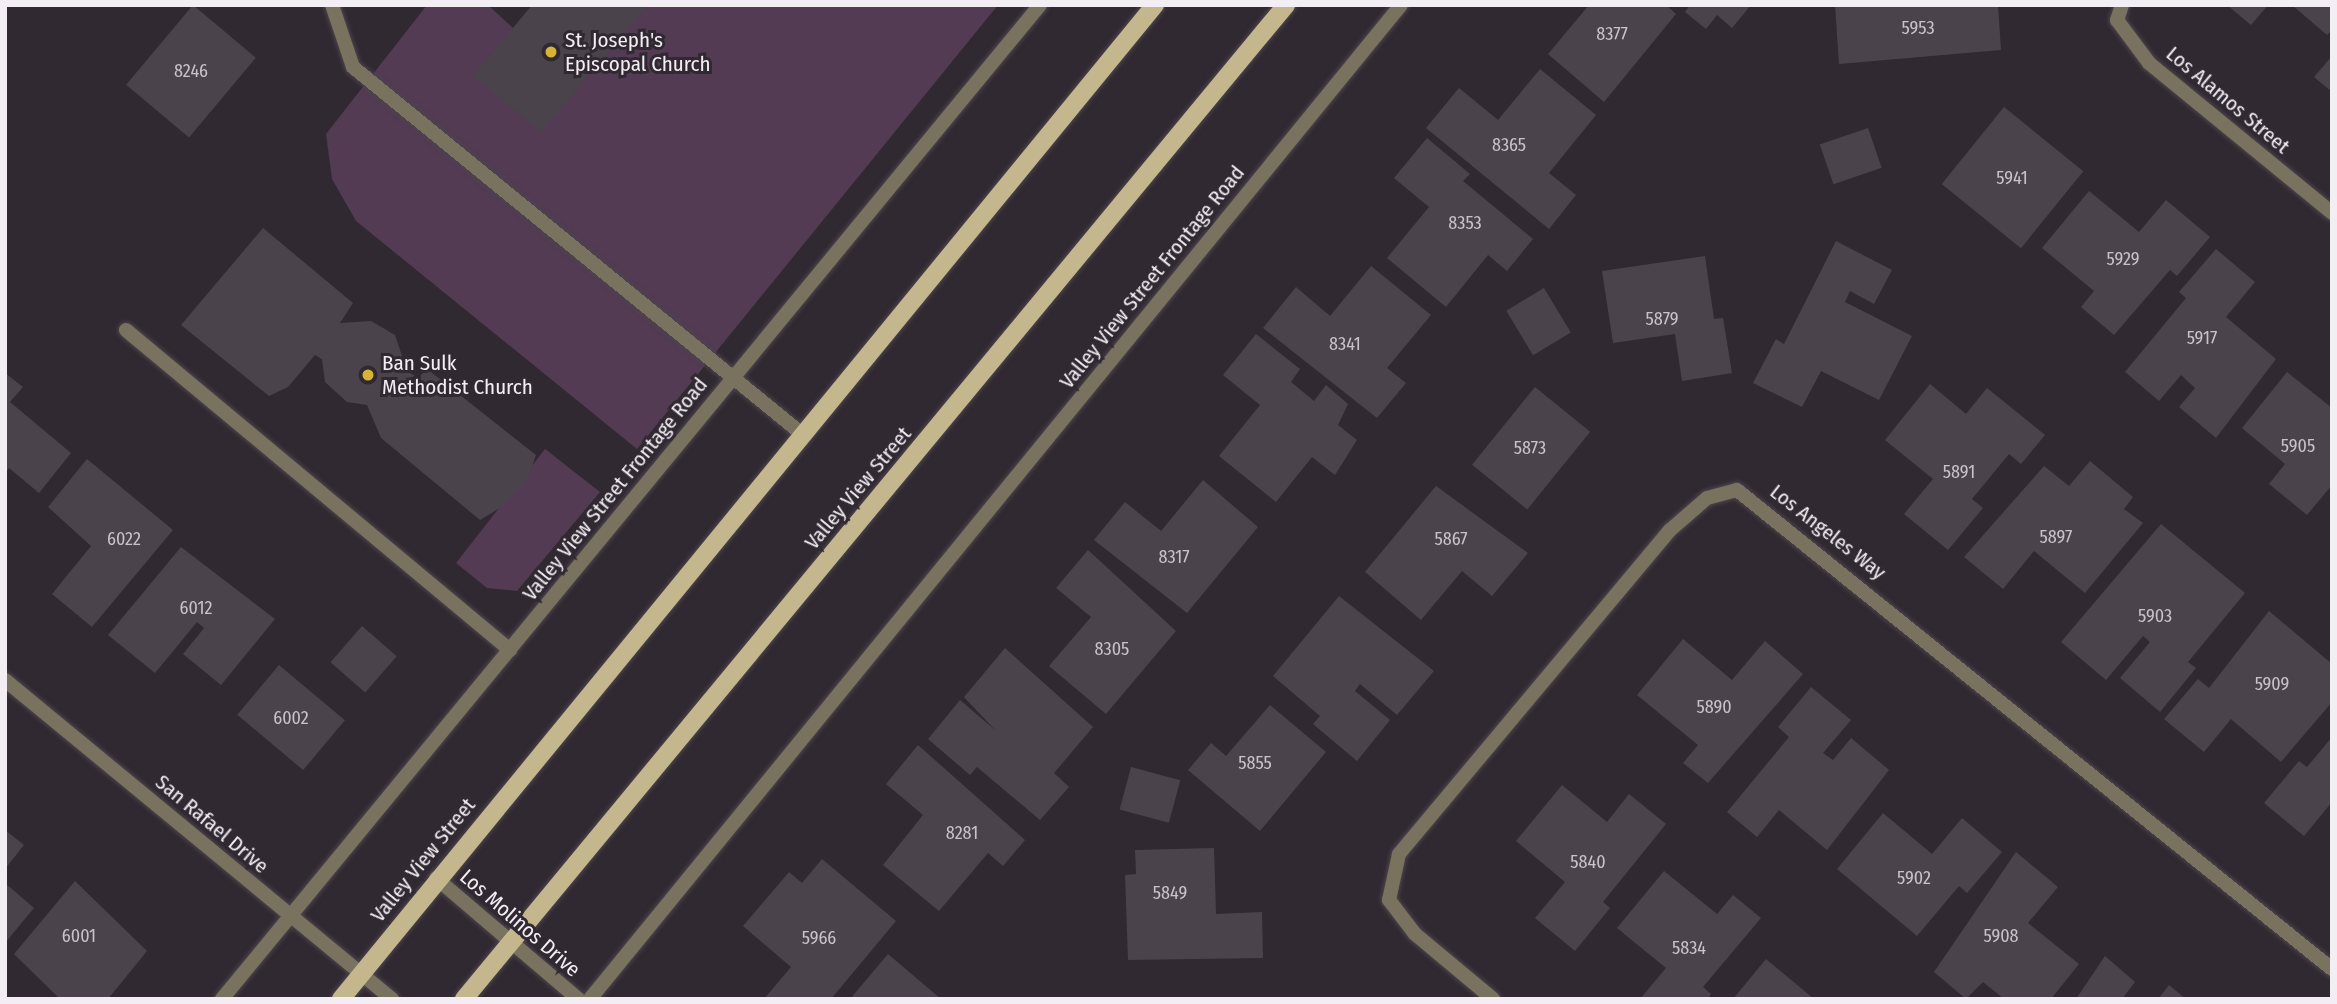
<!DOCTYPE html>
<html>
<head>
<meta charset="utf-8">
<style>
	body { margin:0 }
	#map { position:relative; width:2337px; height:1004px; overflow:hidden; background:#312931; font-family:"Fira Sans Condensed",sans-serif }
	div>[style] { position:absolute }
	[style*='--x'] { left:calc(var(--x)*1px); top:calc(var(--y)*1px); width:calc(var(--w)*1px); rotate:calc(var(--a)*1deg) }
	.green>* { inset:0; background:#523b53 }
	.building>* { inset:0; background:#4b434b; transform-origin:0 0 }
	.roads { filter:drop-shadow(0 0 2px #4c454c) drop-shadow(0 0 2px #4c454c) }
	.lane>* { height:14px; margin:-7px; padding:0 7px; transform-origin:7px; border-radius:7px; background:#78725e }
	.street>* { height:14px; margin:-7px; padding:0 7px; transform-origin:7px; border-radius:7px; background:#78725e }
	.primary>* { height:18px; margin:-9px; padding:0 9px; transform-origin:9px; border-radius:9px; background:#c4b78e }
	.dots>* { width:19px; height:19px; translate:-50% -50%; box-sizing:border-box; border:4px solid #312931; border-radius:50% }
	span { translate:-50% -50%; white-space:nowrap; text-align:center; line-height:1.15; -webkit-text-stroke:6px #312931; paint-order:stroke }
	.number-label { font-size:18px; color:#c9c3c9 }
	.number-label span { -webkit-text-stroke-width:0 }
	.poi-label { font-size:21px; color:#f3eef3 }
	.left { translate:0 -50%; text-align:left }
	.street-label { font-size:21px; color:#f3eef3 }
	.frame { position:absolute; inset:0; border:7px solid #f3eef3; pointer-events:none }
</style>
</head>
<body>
<div id="map">
	<div class="green">
		<i style="clip-path:polygon(427px 5px,488px 5px,513px 28px,533px 5px,998px 5px,637px 449px,356px 221px,332px 179px,326px 134px)"></i>
		<i style="clip-path:polygon(545px 449px,600px 492px,517px 591px,487px 588px,456px 563px)"></i>
	</div>
	<div class="building">
		<i style="left:193px;top:5px;width:82px;height:104px;rotate:40deg"></i>
		<i style="clip-path:polygon(532px 5px,648px 5px,541px 132px,473px 76px)"></i>
		<i style="clip-path:polygon(1589px 5px,1666px 5px,1676px 14px,1604px 102px,1548px 54px)"></i>
		<i style="clip-path:polygon(1690px 5px,1751px 5px,1732px 28px,1717px 15px,1706px 29px,1685px 12px)"></i>
		<i style="clip-path:polygon(1835px 5px,1998px 5px,2001px 50px,1839px 64px)"></i>
		<i style="clip-path:polygon(2227px 5px,2268px 5px,2251px 25px)"></i>
		<i style="clip-path:polygon(2292px 5px,2332px 5px,2332px 30px,2327px 35px)"></i>
		<i style="clip-path:polygon(2332px 56px,2332px 92px,2314px 77px)"></i>
		<i style="clip-path:polygon(1540px 69px,1596px 115px,1549px 173px,1576px 195px,1549px 229px,1426px 128px,1459px 88px,1498px 120px)"></i>
		<i style="left:2004px;top:107px;width:102px;height:99px;rotate:39deg"></i>
		<i style="left:1868px;top:128px;width:42px;height:51px;rotate:71deg"></i>
		<i style="clip-path:polygon(1427px 138px,1470px 174px,1463px 181px,1533px 239px,1507px 271px,1488px 255px,1446px 307px,1387px 258px,1429px 207px,1394px 178px)"></i>
		<i style="clip-path:polygon(2089px 191px,2139px 232px,2166px 200px,2210px 237px,2177px 276px,2170px 270px,2114px 335px,2081px 307px,2094px 291px,2042px 248px)"></i>
		<i style="clip-path:polygon(263px 228px,353px 303px,340px 323px,371px 321px,395px 335px,407px 371px,418px 378px,427px 369px,536px 455px,528px 478px,503px 506px,480px 520px,381px 438px,367px 405px,347px 402px,325px 382px,322px 359px,315px 355px,288px 387px,269px 396px,181px 325px)"></i>
		<i style="clip-path:polygon(1836px 241px,1892px 270px,1874px 304px,1850px 291px,1845px 302px,1912px 336px,1879px 400px,1821px 371px,1802px 407px,1753px 383px,1776px 339px,1784px 344px)"></i>
		<i style="clip-path:polygon(2216px 249px,2255px 282px,2226px 317px,2276px 359px,2216px 438px,2179px 407px,2195px 388px,2181px 375px,2159px 401px,2125px 372px,2186px 298px,2179px 292px)"></i>
		<i style="clip-path:polygon(1705px 256px,1714px 319px,1723px 318px,1732px 373px,1682px 381px,1675px 334px,1613px 343px,1602px 271px)"></i>
		<i style="clip-path:polygon(1371px 266px,1431px 315px,1387px 368px,1406px 383px,1377px 418px,1263px 328px,1296px 287px,1330px 316px)"></i>
		<i style="left:1544px;top:288px;width:52px;height:44px;rotate:59deg"></i>
		<i style="clip-path:polygon(1256px 334px,1300px 369px,1291px 382px,1314px 401px,1326px 385px,1348px 404px,1338px 425px,1357px 440px,1335px 475px,1312px 457px,1276px 502px,1219px 456px,1260px 405px,1223px 375px)"></i>
		<i style="clip-path:polygon(2287px 372px,2332px 408px,2332px 485px,2307px 515px,2269px 484px,2285px 464px,2242px 428px)"></i>
		<i style="clip-path:polygon(5px 373px,23px 387px,10px 402px,71px 453px,39px 493px,9px 468px,5px 473px)"></i>
		<i style="clip-path:polygon(1930px 384px,1966px 414px,1987px 388px,2045px 435px,2021px 464px,2009px 454px,1972px 499px,1983px 508px,1948px 550px,1904px 514px,1933px 479px,1885px 440px)"></i>
		<i style="left:1535px;top:387px;width:71px;height:100px;rotate:39deg"></i>
		<i style="clip-path:polygon(87px 459px,173px 530px,92px 627px,52px 594px,91px 546px,48px 507px)"></i>
		<i style="clip-path:polygon(2090px 461px,2133px 497px,2124px 509px,2143px 523px,2085px 593px,2034px 551px,2003px 589px,1964px 557px,2044px 466px,2069px 486px)"></i>
		<i style="clip-path:polygon(1203px 480px,1258px 527px,1187px 613px,1094px 540px,1125px 502px,1161px 531px)"></i>
		<i style="clip-path:polygon(1436px 486px,1528px 553px,1492px 596px,1462px 571px,1421px 620px,1365px 572px)"></i>
		<i style="clip-path:polygon(2161px 524px,2245px 593px,2188px 662px,2196px 668px,2160px 712px,2120px 678px,2150px 642px,2143px 636px,2106px 680px,2061px 642px)"></i>
		<i style="clip-path:polygon(181px 547px,275px 619px,221px 685px,183px 654px,204px 628px,197px 622px,155px 673px,108px 635px)"></i>
		<i style="clip-path:polygon(1088px 550px,1176px 631px,1106px 714px,1049px 666px,1091px 617px,1056px 588px)"></i>
		<i style="clip-path:polygon(1339px 596px,1434px 671px,1397px 715px,1360px 684px,1355px 691px,1390px 720px,1357px 761px,1313px 724px,1320px 716px,1273px 676px)"></i>
		<i style="clip-path:polygon(2269px 611px,2332px 664px,2332px 702px,2281px 762px,2231px 719px,2204px 752px,2164px 719px,2198px 679px,2209px 688px)"></i>
		<i style="left:362px;top:626px;width:46px;height:48px;rotate:41deg"></i>
		<i style="clip-path:polygon(1683px 639px,1732px 680px,1765px 641px,1803px 674px,1708px 783px,1683px 763px,1698px 745px,1637px 695px)"></i>
		<i style="clip-path:polygon(1005px 648px,1093px 727px,1054px 773px,1069px 787px,1040px 820px,977px 767px,970px 775px,928px 739px,960px 700px,995px 730px,964px 697px)"></i>
		<i style="left:279px;top:665px;width:86px;height:65px;rotate:40deg"></i>
		<i style="clip-path:polygon(1811px 687px,1851px 720px,1823px 753px,1833px 760px,1851px 738px,1889px 770px,1827px 850px,1779px 810px,1757px 837px,1727px 812px,1789px 737px,1778px 727px)"></i>
		<i style="clip-path:polygon(1270px 705px,1326px 752px,1260px 831px,1188px 770px,1211px 743px,1226px 756px)"></i>
		<i style="clip-path:polygon(2332px 737px,2332px 802px,2304px 836px,2264px 803px,2299px 761px,2307px 767px)"></i>
		<i style="clip-path:polygon(918px 745px,1025px 840px,1003px 866px,988px 853px,939px 911px,883px 865px,923px 815px,886px 784px)"></i>
		<i style="left:1131px;top:767px;width:51px;height:44px;rotate:15deg"></i>
		<i style="clip-path:polygon(1562px 785px,1607px 822px,1629px 794px,1666px 824px,1603px 902px,1610px 908px,1575px 951px,1535px 918px,1565px 882px,1516px 841px)"></i>
		<i style="clip-path:polygon(1883px 813px,1932px 854px,1962px 818px,2002px 852px,1967px 893px,1959px 886px,1917px 936px,1837px 869px)"></i>
		<i style="clip-path:polygon(5px 830px,24px 845px,5px 869px)"></i>
		<i style="clip-path:polygon(1214px 848px,1216px 914px,1262px 912px,1263px 958px,1128px 960px,1125px 875px,1136px 874px,1135px 850px)"></i>
		<i style="clip-path:polygon(2016px 852px,2058px 887px,2028px 923px,2079px 964px,2051px 999px,2004px 999px,1983px 982px,1966px 999px,1934px 972px)"></i>
		<i style="clip-path:polygon(822px 859px,896px 921px,831px 999px,764px 999px,791px 967px,743px 926px,789px 872px,802px 883px)"></i>
		<i style="clip-path:polygon(1664px 871px,1717px 914px,1733px 895px,1761px 918px,1703px 987px,1711px 994px,1708px 999px,1640px 999px,1666px 968px,1617px 928px)"></i>
		<i style="clip-path:polygon(75px 881px,147px 951px,108px 999px,60px 999px,14px 954px)"></i>
		<i style="clip-path:polygon(5px 883px,34px 908px,5px 943px)"></i>
		<i style="clip-path:polygon(888px 954px,941px 999px,850px 999px)"></i>
		<i style="clip-path:polygon(2105px 956px,2135px 982px,2122px 999px,2076px 999px)"></i>
		<i style="clip-path:polygon(1766px 959px,1814px 999px,1733px 999px)"></i>
		<i style="clip-path:polygon(2169px 985px,2186px 999px,2158px 999px)"></i>
	</div>
	<div class="roads">
		<div class="lane">
			<i style="--x:332;--y:5;--w:65;--a:71.3"></i>
			<i style="--x:353;--y:67;--w:580;--a:39.26"></i>
			<i style="--x:126;--y:330;--w:500;--a:39.8"></i>
			<i style="--x:222;--y:999;--w:1287;--a:-50.55"></i>
		</div>
		<div class="street">
			<i style="--x:2122;--y:5;--w:16;--a:108"></i>
			<i style="--x:2117;--y:20;--w:54;--a:53.3"></i>
			<i style="--x:2149;--y:63;--w:237;--a:39.3"></i>
			<i style="--x:5;--y:680;--w:502;--a:39.5"></i>
			<i style="--x:436;--y:878;--w:187;--a:40.4"></i>
			<i style="--x:590;--y:999;--w:1283;--a:-50.79"></i>
			<i style="--x:1493;--y:999;--w:102;--a:-140.2"></i>
			<i style="--x:1415;--y:934;--w:43;--a:-127.4"></i>
			<i style="--x:1389;--y:900;--w:47;--a:-77.7"></i>
			<i style="--x:1399;--y:854;--w:421;--a:-50.1"></i>
			<i style="--x:1669;--y:531;--w:50;--a:-41"></i>
			<i style="--x:1707;--y:498;--w:31;--a:-15"></i>
			<i style="--x:1737;--y:490;--w:764;--a:38.84"></i>
		</div>
		<div class="primary">
			<i style="--x:341;--y:999;--w:1285;--a:-50.69"></i>
			<i style="--x:464;--y:999;--w:1290;--a:-50.41"></i>
		</div>
	</div>
	<div class="dots">
		<i style="left:551px;top:52px;background:#d8b434"></i>
		<i style="left:368px;top:375px;background:#d8b434"></i>
	</div>
	<div class="number-label">
		<span style="left:1918px;top:28px">5953</span>
		<span style="left:1612px;top:34px">8377</span>
		<span style="left:191px;top:71px">8246</span>
		<span style="left:1509px;top:145px">8365</span>
		<span style="left:2012px;top:178px">5941</span>
		<span style="left:1465px;top:223px">8353</span>
		<span style="left:2123px;top:259px">5929</span>
		<span style="left:1662px;top:319px">5879</span>
		<span style="left:2202px;top:338px">5917</span>
		<span style="left:1345px;top:344px">8341</span>
		<span style="left:2298px;top:446px">5905</span>
		<span style="left:1530px;top:448px">5873</span>
		<span style="left:1959px;top:472px">5891</span>
		<span style="left:2056px;top:537px">5897</span>
		<span style="left:124px;top:539px">6022</span>
		<span style="left:1451px;top:539px">5867</span>
		<span style="left:1174px;top:557px">8317</span>
		<span style="left:196px;top:608px">6012</span>
		<span style="left:2155px;top:616px">5903</span>
		<span style="left:1112px;top:649px">8305</span>
		<span style="left:2272px;top:684px">5909</span>
		<span style="left:1714px;top:707px">5890</span>
		<span style="left:291px;top:718px">6002</span>
		<span style="left:1255px;top:763px">5855</span>
		<span style="left:962px;top:833px">8281</span>
		<span style="left:1588px;top:862px">5840</span>
		<span style="left:1914px;top:878px">5902</span>
		<span style="left:1170px;top:893px">5849</span>
		<span style="left:79px;top:936px">6001</span>
		<span style="left:2001px;top:936px">5908</span>
		<span style="left:819px;top:938px">5966</span>
		<span style="left:1689px;top:948px">5834</span>
	</div>
	<div class="poi-label">
		<span class="left" style="left:565px;top:52px">St. Joseph's<br>Episcopal Church</span>
		<span class="left" style="left:382px;top:375px">Ban Sulk<br>Methodist Church</span>
	</div>
	<div class="street-label">
		<span style="left:2228px;top:100px;rotate:40deg">Los Alamos Street</span>
		<span style="left:1152px;top:277px;rotate:-51deg">Valley View Street Frontage Road</span>
		<span style="left:858px;top:488px;rotate:-50deg">Valley View Street</span>
		<span style="left:615px;top:489px;rotate:-51deg">Valley View Street Frontage Road</span>
		<span style="left:1828px;top:532px;rotate:38deg">Los Angeles Way</span>
		<span style="left:212px;top:824px;rotate:40deg">San Rafael Drive</span>
		<span style="left:423px;top:860px;rotate:-51deg">Valley View Street</span>
		<span style="left:520px;top:923px;rotate:41deg">Los Molinos Drive</span>
	</div>
	<div class="frame"></div>
</div>
</body>
</html>
